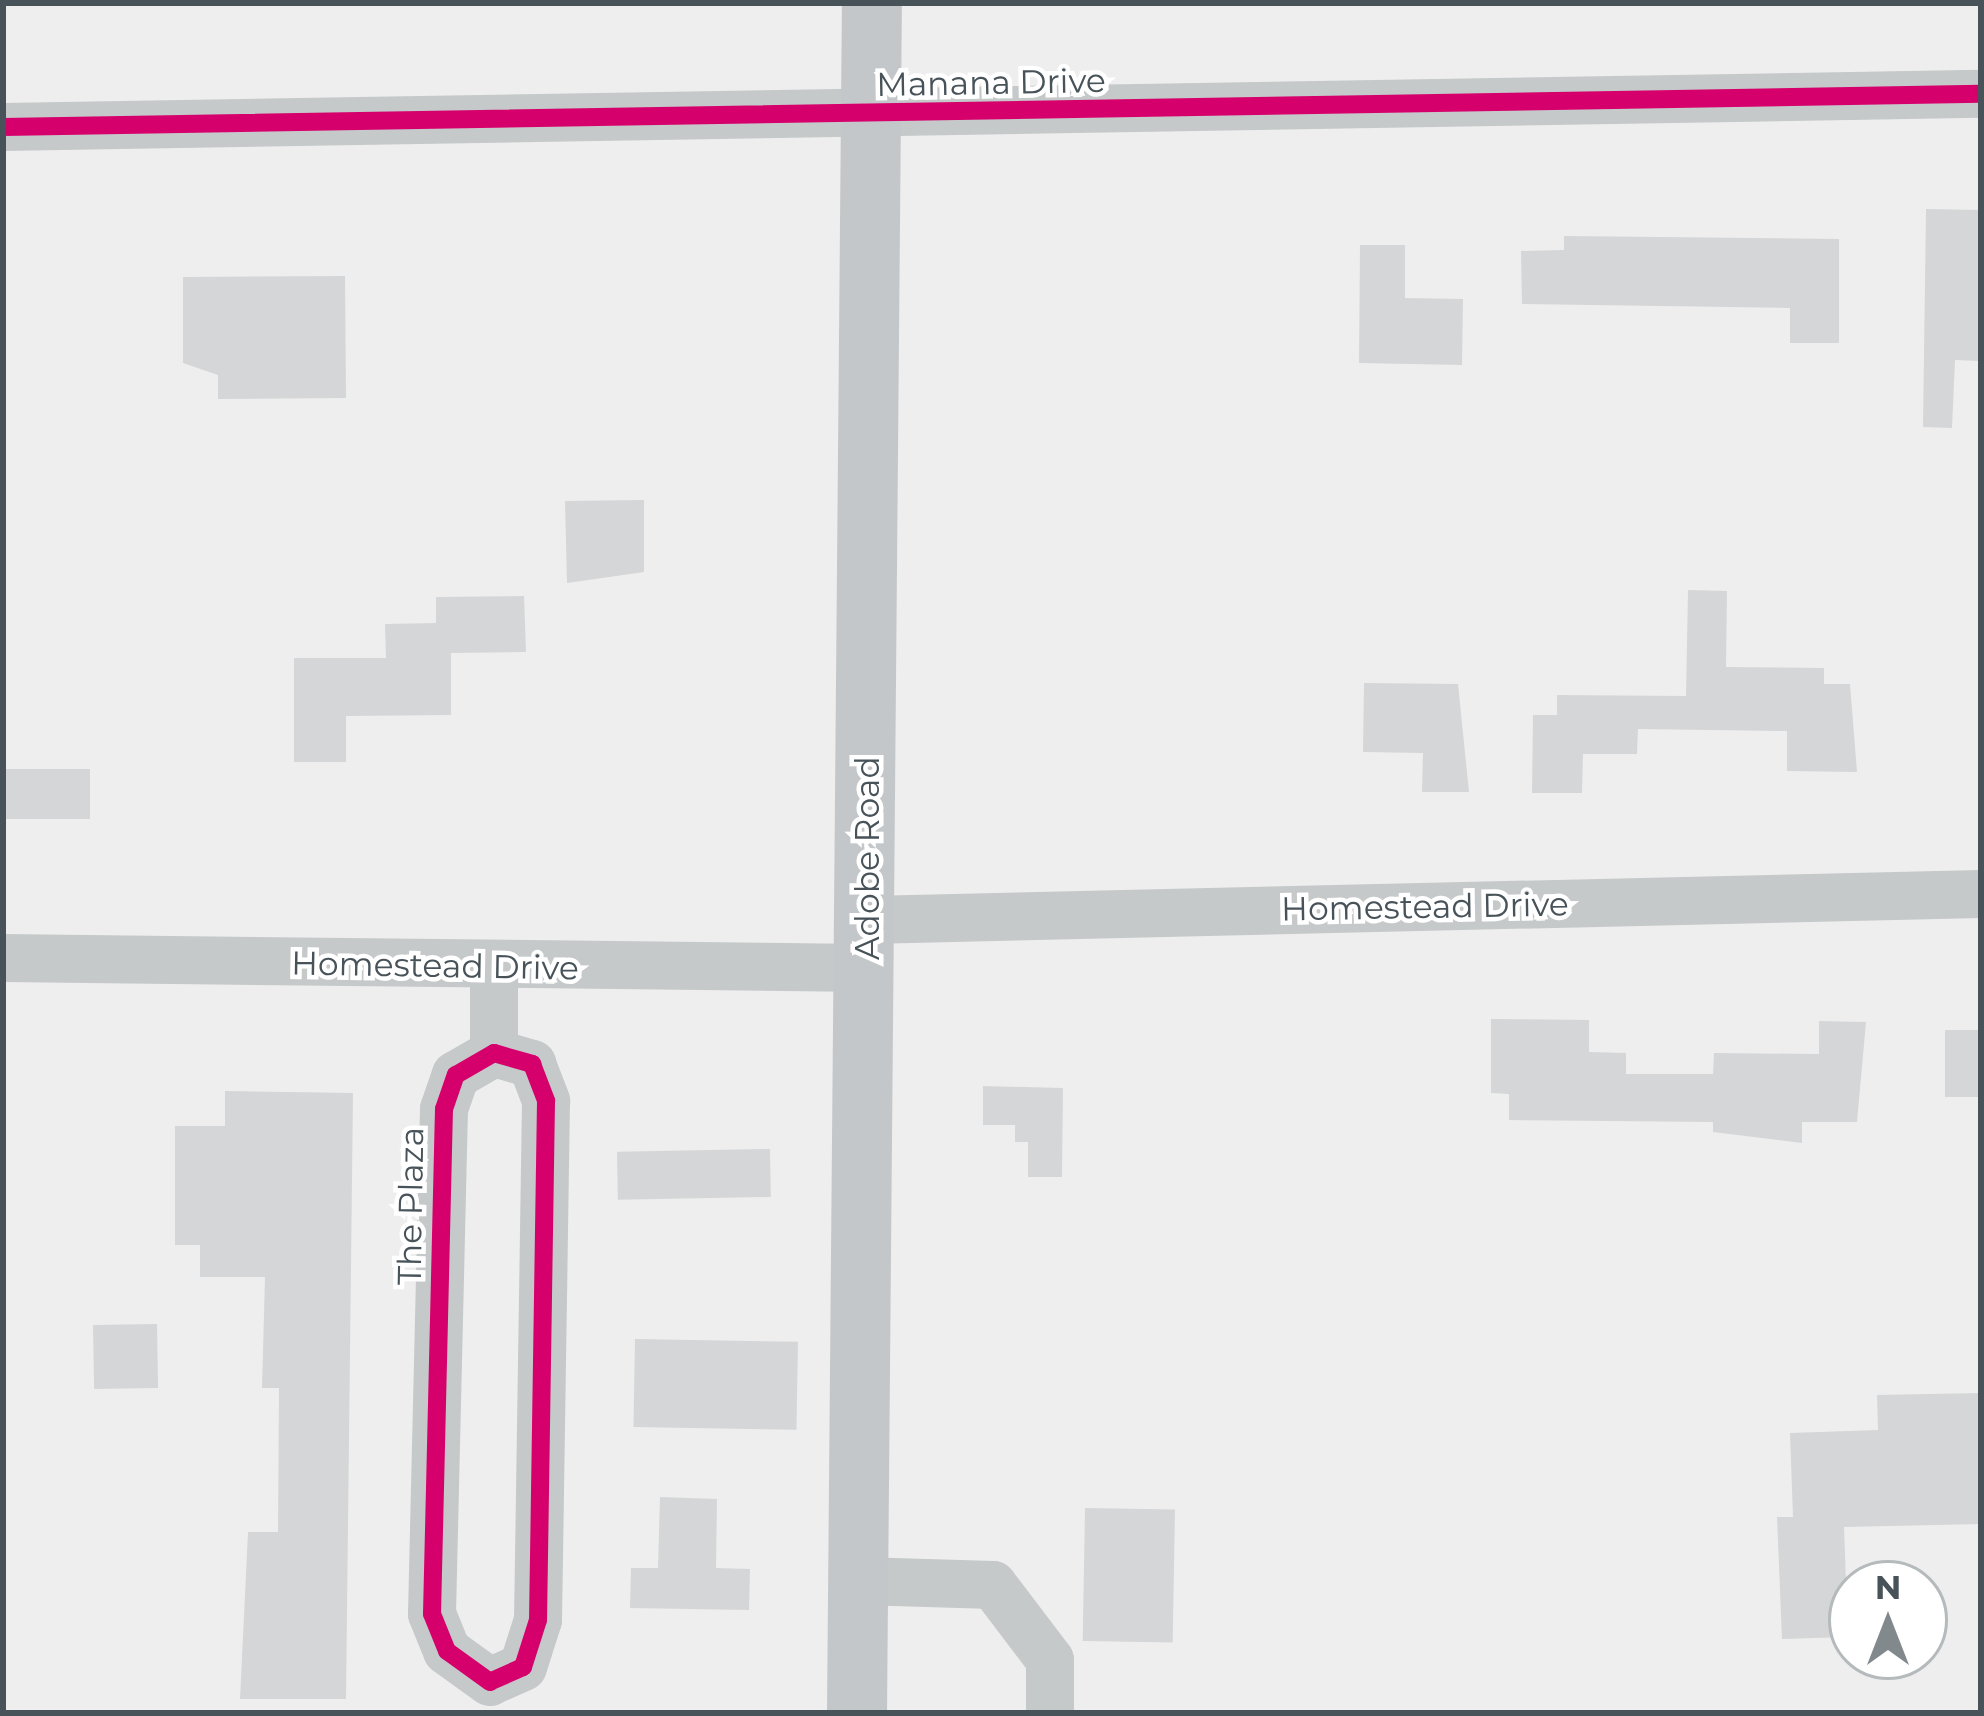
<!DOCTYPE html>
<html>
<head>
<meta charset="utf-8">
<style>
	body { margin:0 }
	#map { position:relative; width:1984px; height:1716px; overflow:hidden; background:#efeeee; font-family:Montserrat,sans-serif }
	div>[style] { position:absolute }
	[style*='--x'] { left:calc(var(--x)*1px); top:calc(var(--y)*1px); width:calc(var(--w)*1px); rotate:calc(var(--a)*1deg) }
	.building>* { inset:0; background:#d5d6d7; transform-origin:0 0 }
	.minor>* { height:48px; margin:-24px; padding:0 24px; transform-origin:24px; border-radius:24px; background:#c5c9ca }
	.major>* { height:60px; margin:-30px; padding:0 30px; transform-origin:30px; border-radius:30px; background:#c4c7c9 }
	.cycleway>* { height:18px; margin:-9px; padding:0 9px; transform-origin:9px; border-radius:9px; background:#d6006c }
	span { translate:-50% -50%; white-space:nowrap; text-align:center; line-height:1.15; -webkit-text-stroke:9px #fff; paint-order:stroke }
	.street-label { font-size:33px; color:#475259 }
	.frame { position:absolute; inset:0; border:6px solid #475259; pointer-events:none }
	.north { position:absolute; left:1828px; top:1560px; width:120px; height:120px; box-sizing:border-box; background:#fff; border:3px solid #b5babd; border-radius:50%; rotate:0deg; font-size:33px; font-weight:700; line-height:48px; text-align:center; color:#475259 }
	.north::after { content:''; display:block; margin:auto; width:42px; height:54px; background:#82898d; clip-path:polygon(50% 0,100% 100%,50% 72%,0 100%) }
</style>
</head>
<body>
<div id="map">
	<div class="building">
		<i style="clip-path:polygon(1926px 209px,1981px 210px,1981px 361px,1955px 360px,1952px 428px,1923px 427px)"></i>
		<i style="clip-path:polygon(1564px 236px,1839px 239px,1839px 343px,1790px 343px,1790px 308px,1522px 304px,1521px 251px,1564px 250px)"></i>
		<i style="clip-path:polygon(1360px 245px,1405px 245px,1405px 298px,1463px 299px,1462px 365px,1359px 363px)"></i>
		<i style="clip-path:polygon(345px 276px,346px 398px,218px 399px,218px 375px,183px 363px,183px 277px)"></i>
		<i style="clip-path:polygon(644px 500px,644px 572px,567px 583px,565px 501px)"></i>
		<i style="clip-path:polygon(1688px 590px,1727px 591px,1726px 667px,1824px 668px,1824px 684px,1850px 684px,1857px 772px,1787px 771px,1787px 731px,1638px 729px,1637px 754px,1583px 754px,1582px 793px,1532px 793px,1533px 715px,1557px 715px,1557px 695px,1686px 696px)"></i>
		<i style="clip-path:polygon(524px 596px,526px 652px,451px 653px,451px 715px,346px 716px,346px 762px,294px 762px,294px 658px,386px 658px,385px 624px,436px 623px,436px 597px)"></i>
		<i style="clip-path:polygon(1364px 683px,1458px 684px,1469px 792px,1422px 792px,1423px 753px,1363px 752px)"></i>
		<i style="left:3px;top:769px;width:87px;height:50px"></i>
		<i style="clip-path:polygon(1491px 1019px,1589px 1020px,1589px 1052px,1626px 1053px,1626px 1074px,1713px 1074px,1714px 1053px,1819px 1054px,1819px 1021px,1866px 1022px,1857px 1122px,1802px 1122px,1802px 1143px,1713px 1132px,1713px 1122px,1509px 1120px,1509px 1094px,1491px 1093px)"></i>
		<i style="left:1981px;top:1030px;width:67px;height:36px;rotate:90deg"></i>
		<i style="clip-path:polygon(983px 1086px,1063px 1088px,1062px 1177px,1028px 1177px,1028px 1142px,1015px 1142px,1015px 1125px,983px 1125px)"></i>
		<i style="clip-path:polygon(225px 1091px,353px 1093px,346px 1699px,240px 1699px,248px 1532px,278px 1532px,279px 1388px,262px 1388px,265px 1277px,200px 1277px,200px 1245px,175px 1245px,175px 1126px,225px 1126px)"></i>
		<i style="left:770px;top:1149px;width:48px;height:153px;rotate:89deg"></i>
		<i style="left:157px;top:1324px;width:64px;height:64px;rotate:89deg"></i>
		<i style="left:635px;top:1339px;width:163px;height:88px;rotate:1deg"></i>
		<i style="clip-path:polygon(1981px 1393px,1981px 1524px,1844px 1527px,1848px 1637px,1782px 1639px,1777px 1517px,1793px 1517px,1790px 1433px,1878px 1430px,1877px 1395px)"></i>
		<i style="clip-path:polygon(660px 1497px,717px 1499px,716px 1568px,750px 1569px,749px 1610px,630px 1608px,631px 1568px,658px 1568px)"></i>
		<i style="left:1085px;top:1508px;width:90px;height:133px;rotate:1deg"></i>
	</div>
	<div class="minor">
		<i style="--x:3;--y:127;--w:1978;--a:-0.96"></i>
		<i style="--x:868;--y:920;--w:1113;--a:-1.34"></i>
		<i style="--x:3;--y:958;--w:865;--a:0.66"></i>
		<i style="--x:494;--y:1053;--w:40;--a:16"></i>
		<i style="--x:532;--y:1064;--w:40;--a:69"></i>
		<i style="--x:546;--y:1101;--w:519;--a:90.88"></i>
		<i style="--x:538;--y:1620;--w:49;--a:107.7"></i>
		<i style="--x:523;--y:1667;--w:36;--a:156"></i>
		<i style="--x:490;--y:1682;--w:53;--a:-144.2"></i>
		<i style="--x:447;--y:1651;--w:40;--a:-112"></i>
		<i style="--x:432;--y:1614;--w:505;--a:-88.64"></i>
		<i style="--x:444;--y:1109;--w:36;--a:-71"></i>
		<i style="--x:456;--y:1075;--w:44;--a:-30.1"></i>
		<i style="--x:494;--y:1053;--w:85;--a:-90"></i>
		<i style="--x:860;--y:1581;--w:133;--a:1.7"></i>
		<i style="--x:993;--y:1585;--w:94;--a:52.8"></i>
		<i style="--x:1050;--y:1660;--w:53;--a:90"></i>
	</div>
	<div class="major">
		<i style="--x:857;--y:1713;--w:1710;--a:-89.5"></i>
	</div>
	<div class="cycleway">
		<i style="--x:3;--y:127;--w:1978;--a:-0.96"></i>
		<i style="--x:494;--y:1053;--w:40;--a:16"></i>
		<i style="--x:532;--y:1064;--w:40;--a:69"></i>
		<i style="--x:546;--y:1101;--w:519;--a:90.88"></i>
		<i style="--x:538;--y:1620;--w:49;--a:107.7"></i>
		<i style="--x:523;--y:1667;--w:36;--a:156"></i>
		<i style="--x:490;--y:1682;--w:53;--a:-144.2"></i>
		<i style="--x:447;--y:1651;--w:40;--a:-112"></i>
		<i style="--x:432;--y:1614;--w:505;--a:-88.64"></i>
		<i style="--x:444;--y:1109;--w:36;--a:-71"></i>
		<i style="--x:456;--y:1075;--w:44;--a:-30.1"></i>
	</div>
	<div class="street-label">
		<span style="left:991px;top:83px;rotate:-1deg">Manana Drive</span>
		<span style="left:868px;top:858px;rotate:-90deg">Adobe Road</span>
		<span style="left:1425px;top:907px;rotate:-1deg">Homestead Drive</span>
		<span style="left:435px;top:966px;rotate:1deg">Homestead Drive</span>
		<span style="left:411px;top:1206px;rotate:-89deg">The Plaza</span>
	</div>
	<div class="frame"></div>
	<div class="north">N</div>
</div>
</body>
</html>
